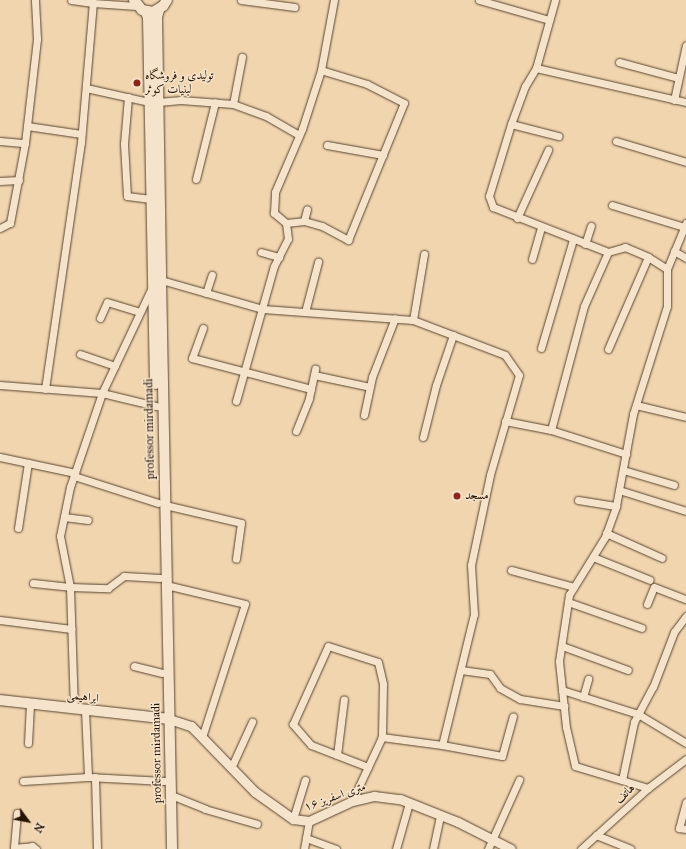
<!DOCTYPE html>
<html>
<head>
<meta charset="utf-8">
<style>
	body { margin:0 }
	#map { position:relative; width:686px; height:849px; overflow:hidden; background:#f0d5af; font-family:"IM FELL Great Primer",Amiri,serif }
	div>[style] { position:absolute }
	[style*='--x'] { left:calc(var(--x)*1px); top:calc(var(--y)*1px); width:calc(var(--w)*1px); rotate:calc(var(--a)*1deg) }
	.roads { filter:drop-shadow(0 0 1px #59442f) drop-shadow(0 0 1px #59442f) }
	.minor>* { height:7px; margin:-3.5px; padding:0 3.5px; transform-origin:3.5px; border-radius:3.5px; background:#f5e4cb }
	.tertiary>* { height:9px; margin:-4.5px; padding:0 4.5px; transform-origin:4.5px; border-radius:4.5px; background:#f5e4cb }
	.secondary>* { height:10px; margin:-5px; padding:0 5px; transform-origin:5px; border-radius:5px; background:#f5e4cb }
	.dots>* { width:11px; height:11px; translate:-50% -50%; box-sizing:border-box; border:2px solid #f5e4cb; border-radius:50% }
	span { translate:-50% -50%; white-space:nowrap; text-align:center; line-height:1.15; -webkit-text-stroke:3px #f5e4cb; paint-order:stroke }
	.poi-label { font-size:12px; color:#271304 }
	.left { translate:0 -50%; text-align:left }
	.street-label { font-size:12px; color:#271304 }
	.north { position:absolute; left:8px; top:801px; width:40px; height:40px; -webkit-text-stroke:3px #f5e4cb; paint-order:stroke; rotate:122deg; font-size:11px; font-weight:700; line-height:16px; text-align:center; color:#271304 }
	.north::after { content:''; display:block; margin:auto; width:14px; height:18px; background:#271304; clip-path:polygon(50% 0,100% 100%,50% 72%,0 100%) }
</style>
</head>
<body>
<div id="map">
	<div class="roads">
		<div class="minor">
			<i style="--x:241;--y:0;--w:54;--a:7.4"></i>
			<i style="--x:479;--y:0;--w:73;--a:15.9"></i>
			<i style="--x:555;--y:0;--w:71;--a:105.6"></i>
			<i style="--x:536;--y:68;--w:154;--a:12.8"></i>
			<i style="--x:93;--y:3;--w:44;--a:3.9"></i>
			<i style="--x:619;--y:62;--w:61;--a:15.2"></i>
			<i style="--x:536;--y:68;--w:21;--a:121"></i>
			<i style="--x:525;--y:86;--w:40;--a:110.2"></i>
			<i style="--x:511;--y:124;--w:75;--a:107"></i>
			<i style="--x:489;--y:196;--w:12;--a:70"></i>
			<i style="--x:493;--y:207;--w:123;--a:21.4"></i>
			<i style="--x:608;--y:252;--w:18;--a:-16"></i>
			<i style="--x:625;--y:247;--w:25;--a:23"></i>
			<i style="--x:648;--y:257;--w:22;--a:32"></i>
			<i style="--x:86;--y:88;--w:65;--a:12.5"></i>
			<i style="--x:128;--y:97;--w:47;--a:94.9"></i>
			<i style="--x:124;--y:144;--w:52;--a:86.7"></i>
			<i style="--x:127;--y:196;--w:24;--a:7"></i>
			<i style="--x:674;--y:100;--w:56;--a:-77.7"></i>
			<i style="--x:158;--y:102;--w:23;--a:-5"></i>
			<i style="--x:181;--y:100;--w:52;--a:4.4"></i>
			<i style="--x:233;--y:104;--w:35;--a:20"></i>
			<i style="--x:266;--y:116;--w:38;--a:30"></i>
			<i style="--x:233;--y:104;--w:48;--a:-79.2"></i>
			<i style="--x:511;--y:124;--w:49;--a:14.3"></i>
			<i style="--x:27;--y:126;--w:55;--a:8.4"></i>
			<i style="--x:0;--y:141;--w:25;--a:5"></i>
			<i style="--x:616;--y:141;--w:73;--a:16.7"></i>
			<i style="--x:327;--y:145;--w:57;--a:10.1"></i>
			<i style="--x:196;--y:179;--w:79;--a:-76.1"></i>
			<i style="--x:0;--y:181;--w:19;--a:-3"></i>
			<i style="--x:612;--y:205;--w:75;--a:17"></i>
			<i style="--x:517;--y:218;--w:75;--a:-65.5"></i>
			<i style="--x:304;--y:221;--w:12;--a:-76"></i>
			<i style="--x:286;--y:223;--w:18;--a:-6"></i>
			<i style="--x:304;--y:221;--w:19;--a:16"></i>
			<i style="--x:322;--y:226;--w:30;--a:28"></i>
			<i style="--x:348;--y:240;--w:148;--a:-67.8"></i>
			<i style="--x:404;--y:103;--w:42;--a:-152.8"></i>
			<i style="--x:367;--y:84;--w:48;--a:-163.1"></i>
			<i style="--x:0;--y:228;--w:11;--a:-27"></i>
			<i style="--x:10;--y:223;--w:81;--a:-79.4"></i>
			<i style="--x:25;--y:143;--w:105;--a:-83.4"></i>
			<i style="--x:37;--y:39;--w:39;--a:-93"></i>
			<i style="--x:585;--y:244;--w:19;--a:-72"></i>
			<i style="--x:674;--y:251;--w:14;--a:30"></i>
			<i style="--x:261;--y:252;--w:19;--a:16"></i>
			<i style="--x:532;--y:259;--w:33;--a:-74"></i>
			<i style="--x:161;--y:280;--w:106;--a:15.9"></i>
			<i style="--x:263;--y:309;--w:150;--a:4.2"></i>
			<i style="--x:413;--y:320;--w:98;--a:20.8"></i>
			<i style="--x:505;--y:355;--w:24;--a:55"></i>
			<i style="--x:519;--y:375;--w:104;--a:106.2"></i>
			<i style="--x:490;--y:475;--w:92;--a:101.9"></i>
			<i style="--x:471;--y:565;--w:49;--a:86.5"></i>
			<i style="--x:474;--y:614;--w:135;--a:103.7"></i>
			<i style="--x:442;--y:745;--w:61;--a:-172.4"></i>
			<i style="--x:382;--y:737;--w:71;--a:115.1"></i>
			<i style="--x:206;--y:293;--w:19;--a:-72"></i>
			<i style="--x:305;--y:312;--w:52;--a:-75.4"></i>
			<i style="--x:100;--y:318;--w:17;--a:-66"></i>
			<i style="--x:107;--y:302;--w:34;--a:17"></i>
			<i style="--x:413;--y:320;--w:67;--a:-80.5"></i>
			<i style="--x:203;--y:328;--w:32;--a:110"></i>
			<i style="--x:192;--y:358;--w:123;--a:14.6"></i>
			<i style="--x:541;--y:348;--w:114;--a:-73.6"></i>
			<i style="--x:608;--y:349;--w:100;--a:-66.5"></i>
			<i style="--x:80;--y:354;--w:37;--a:19"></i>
			<i style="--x:314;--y:375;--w:57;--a:12.1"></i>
			<i style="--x:0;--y:385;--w:102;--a:4.5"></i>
			<i style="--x:102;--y:393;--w:56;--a:13.5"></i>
			<i style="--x:45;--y:389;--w:250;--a:-81.7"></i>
			<i style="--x:81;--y:142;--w:140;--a:-85.1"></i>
			<i style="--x:93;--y:3;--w:22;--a:-172"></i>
			<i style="--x:236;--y:401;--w:140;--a:-74.3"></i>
			<i style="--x:274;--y:266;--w:30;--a:-63"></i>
			<i style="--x:288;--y:239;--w:16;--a:-97"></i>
			<i style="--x:286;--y:223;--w:16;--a:-140"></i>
			<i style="--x:274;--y:213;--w:21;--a:-87"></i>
			<i style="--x:275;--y:192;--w:69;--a:-66.8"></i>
			<i style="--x:302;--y:129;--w:62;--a:-72.1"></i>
			<i style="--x:321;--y:70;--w:71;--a:-79.5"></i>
			<i style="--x:636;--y:405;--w:51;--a:13.5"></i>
			<i style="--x:364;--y:415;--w:39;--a:-78"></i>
			<i style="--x:372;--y:377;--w:63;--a:-68.7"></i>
			<i style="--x:505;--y:421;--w:47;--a:11.1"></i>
			<i style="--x:551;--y:430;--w:79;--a:17.7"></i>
			<i style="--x:551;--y:430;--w:128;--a:-75.1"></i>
			<i style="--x:584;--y:306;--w:59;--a:-66"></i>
			<i style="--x:296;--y:431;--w:35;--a:-68"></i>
			<i style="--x:309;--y:398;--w:30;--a:-78"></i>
			<i style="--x:423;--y:437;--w:54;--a:-76"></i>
			<i style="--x:436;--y:385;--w:53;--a:-71.2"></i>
			<i style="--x:0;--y:457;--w:77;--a:12"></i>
			<i style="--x:623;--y:470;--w:53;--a:16.4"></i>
			<i style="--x:74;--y:476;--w:88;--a:17.8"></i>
			<i style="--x:619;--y:490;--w:70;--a:17.4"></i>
			<i style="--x:578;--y:500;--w:38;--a:9"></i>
			<i style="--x:165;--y:505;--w:78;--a:13.3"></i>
			<i style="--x:241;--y:523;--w:36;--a:98"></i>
			<i style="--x:64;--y:517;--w:24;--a:7"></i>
			<i style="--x:18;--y:528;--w:66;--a:-81.3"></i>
			<i style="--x:606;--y:533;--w:61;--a:24.1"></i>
			<i style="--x:593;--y:557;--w:61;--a:22"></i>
			<i style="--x:511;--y:570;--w:65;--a:15.1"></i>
			<i style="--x:33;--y:583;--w:37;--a:6"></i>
			<i style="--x:70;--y:587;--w:52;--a:-101.1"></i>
			<i style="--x:60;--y:536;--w:50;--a:-78.5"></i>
			<i style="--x:70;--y:487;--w:99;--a:-71.2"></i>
			<i style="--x:102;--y:393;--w:117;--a:-64.7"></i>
			<i style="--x:166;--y:585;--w:81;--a:13.5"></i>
			<i style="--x:245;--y:604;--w:140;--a:107.9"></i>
			<i style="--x:568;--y:602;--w:78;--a:19.4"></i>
			<i style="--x:647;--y:604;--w:18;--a:-68"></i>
			<i style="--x:654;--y:587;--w:34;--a:21"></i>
			<i style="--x:0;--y:620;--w:72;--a:7.2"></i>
			<i style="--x:562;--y:646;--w:70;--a:20"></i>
			<i style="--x:134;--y:666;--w:29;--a:14"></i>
			<i style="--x:461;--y:670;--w:29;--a:8"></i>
			<i style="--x:490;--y:674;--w:17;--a:54"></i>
			<i style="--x:500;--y:688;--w:23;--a:29"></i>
			<i style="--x:520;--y:699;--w:45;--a:9"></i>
			<i style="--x:562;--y:690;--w:80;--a:17.5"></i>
			<i style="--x:638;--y:714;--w:56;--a:31.1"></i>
			<i style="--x:583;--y:697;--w:19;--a:-74"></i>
			<i style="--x:74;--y:709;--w:122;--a:-91.9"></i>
			<i style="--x:70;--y:587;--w:38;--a:2"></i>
			<i style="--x:108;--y:588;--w:20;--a:-37"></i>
			<i style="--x:124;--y:576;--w:36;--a:3"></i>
			<i style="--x:85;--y:710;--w:67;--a:87.4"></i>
			<i style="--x:88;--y:777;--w:76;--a:3"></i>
			<i style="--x:28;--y:743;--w:39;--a:-87"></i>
			<i style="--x:442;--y:745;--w:61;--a:10.4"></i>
			<i style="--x:502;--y:756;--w:41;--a:-74.6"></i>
			<i style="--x:337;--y:755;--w:56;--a:-82.9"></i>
			<i style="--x:368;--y:767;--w:61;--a:-158.9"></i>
			<i style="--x:311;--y:745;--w:28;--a:-131"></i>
			<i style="--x:293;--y:724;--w:85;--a:-65.8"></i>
			<i style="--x:328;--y:646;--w:52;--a:17.7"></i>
			<i style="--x:378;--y:662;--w:23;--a:77"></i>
			<i style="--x:383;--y:684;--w:53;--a:91.1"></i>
			<i style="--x:231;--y:768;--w:51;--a:-65.5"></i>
			<i style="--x:95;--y:777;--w:72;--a:88.4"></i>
			<i style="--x:622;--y:780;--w:59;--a:-78.3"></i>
			<i style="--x:634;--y:722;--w:40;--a:-62"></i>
			<i style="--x:653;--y:687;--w:59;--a:-69.1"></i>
			<i style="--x:674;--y:632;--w:20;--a:-53"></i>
			<i style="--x:23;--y:781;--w:65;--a:-3.5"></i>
			<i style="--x:648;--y:788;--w:76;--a:-163.2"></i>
			<i style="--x:575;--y:766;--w:40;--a:-103"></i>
			<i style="--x:566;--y:727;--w:66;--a:-96.1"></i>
			<i style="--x:559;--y:661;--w:67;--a:-81.4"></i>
			<i style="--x:569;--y:595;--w:68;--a:-58.2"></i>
			<i style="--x:605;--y:537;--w:33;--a:-70"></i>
			<i style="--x:616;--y:506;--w:94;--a:-79.5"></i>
			<i style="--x:633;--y:414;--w:113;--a:-72.5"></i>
			<i style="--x:667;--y:306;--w:37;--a:-90"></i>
			<i style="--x:667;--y:269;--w:50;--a:-67.6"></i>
			<i style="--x:171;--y:795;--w:37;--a:22"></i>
			<i style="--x:205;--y:809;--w:54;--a:16.1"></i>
			<i style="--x:686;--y:802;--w:27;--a:105"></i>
			<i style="--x:679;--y:828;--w:7;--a:8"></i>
			<i style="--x:17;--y:813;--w:35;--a:95"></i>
			<i style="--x:14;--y:848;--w:18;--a:-6"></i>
			<i style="--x:32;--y:846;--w:5;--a:37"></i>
			<i style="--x:293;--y:819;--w:41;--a:-72.9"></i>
			<i style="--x:596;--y:835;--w:37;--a:22"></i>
			<i style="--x:306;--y:838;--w:32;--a:20"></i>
			<i style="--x:304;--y:849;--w:28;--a:-80"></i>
			<i style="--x:396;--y:849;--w:48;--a:-74.2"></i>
			<i style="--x:433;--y:849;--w:35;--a:-78"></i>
			<i style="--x:488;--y:849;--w:76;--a:-65.8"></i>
			<i style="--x:581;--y:849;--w:91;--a:-42.3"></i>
			<i style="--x:648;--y:788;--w:48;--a:-37.3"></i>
		</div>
		<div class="tertiary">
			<i style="--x:169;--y:719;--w:23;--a:18"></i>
			<i style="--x:191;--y:726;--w:92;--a:45.9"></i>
			<i style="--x:255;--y:792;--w:47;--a:35.4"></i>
			<i style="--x:293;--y:819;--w:16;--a:7"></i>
			<i style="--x:309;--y:821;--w:47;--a:-24.9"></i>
			<i style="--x:352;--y:801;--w:23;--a:-13"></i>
			<i style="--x:374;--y:796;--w:26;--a:7"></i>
			<i style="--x:400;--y:799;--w:62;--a:21.6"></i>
			<i style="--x:458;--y:822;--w:59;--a:27"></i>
		</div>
		<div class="secondary">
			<i style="--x:134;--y:0;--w:13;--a:51"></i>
			<i style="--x:142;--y:10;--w:11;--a:10"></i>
			<i style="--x:153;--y:12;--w:12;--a:-31"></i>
			<i style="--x:163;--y:6;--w:7;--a:-56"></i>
			<i style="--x:159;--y:10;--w:7;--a:106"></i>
			<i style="--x:157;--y:17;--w:263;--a:89.1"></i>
			<i style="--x:161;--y:280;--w:569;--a:88.89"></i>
			<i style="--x:145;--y:11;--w:7;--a:63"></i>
			<i style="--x:148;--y:17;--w:367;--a:88.9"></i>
			<i style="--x:0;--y:700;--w:170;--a:6.4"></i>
		</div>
	</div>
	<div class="dots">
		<i style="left:137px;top:83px;background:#8f2418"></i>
		<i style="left:457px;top:496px;background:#8f2418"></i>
	</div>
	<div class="poi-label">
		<span class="left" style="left:145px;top:83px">تولیدی و فروشگاه<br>لبنیات کوثر</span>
		<span class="left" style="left:465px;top:496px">مسجد</span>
	</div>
	<div class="street-label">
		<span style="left:150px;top:429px;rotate:-91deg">professor mirdamadi</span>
		<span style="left:83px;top:697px;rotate:7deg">ابراهیمی</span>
		<span style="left:157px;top:753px;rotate:-91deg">professor mirdamadi</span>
		<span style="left:625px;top:794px;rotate:-43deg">هاتف</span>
		<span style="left:335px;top:797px;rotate:-19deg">۱۶ متری اسفریز</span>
	</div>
	<div class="north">N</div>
</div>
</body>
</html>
